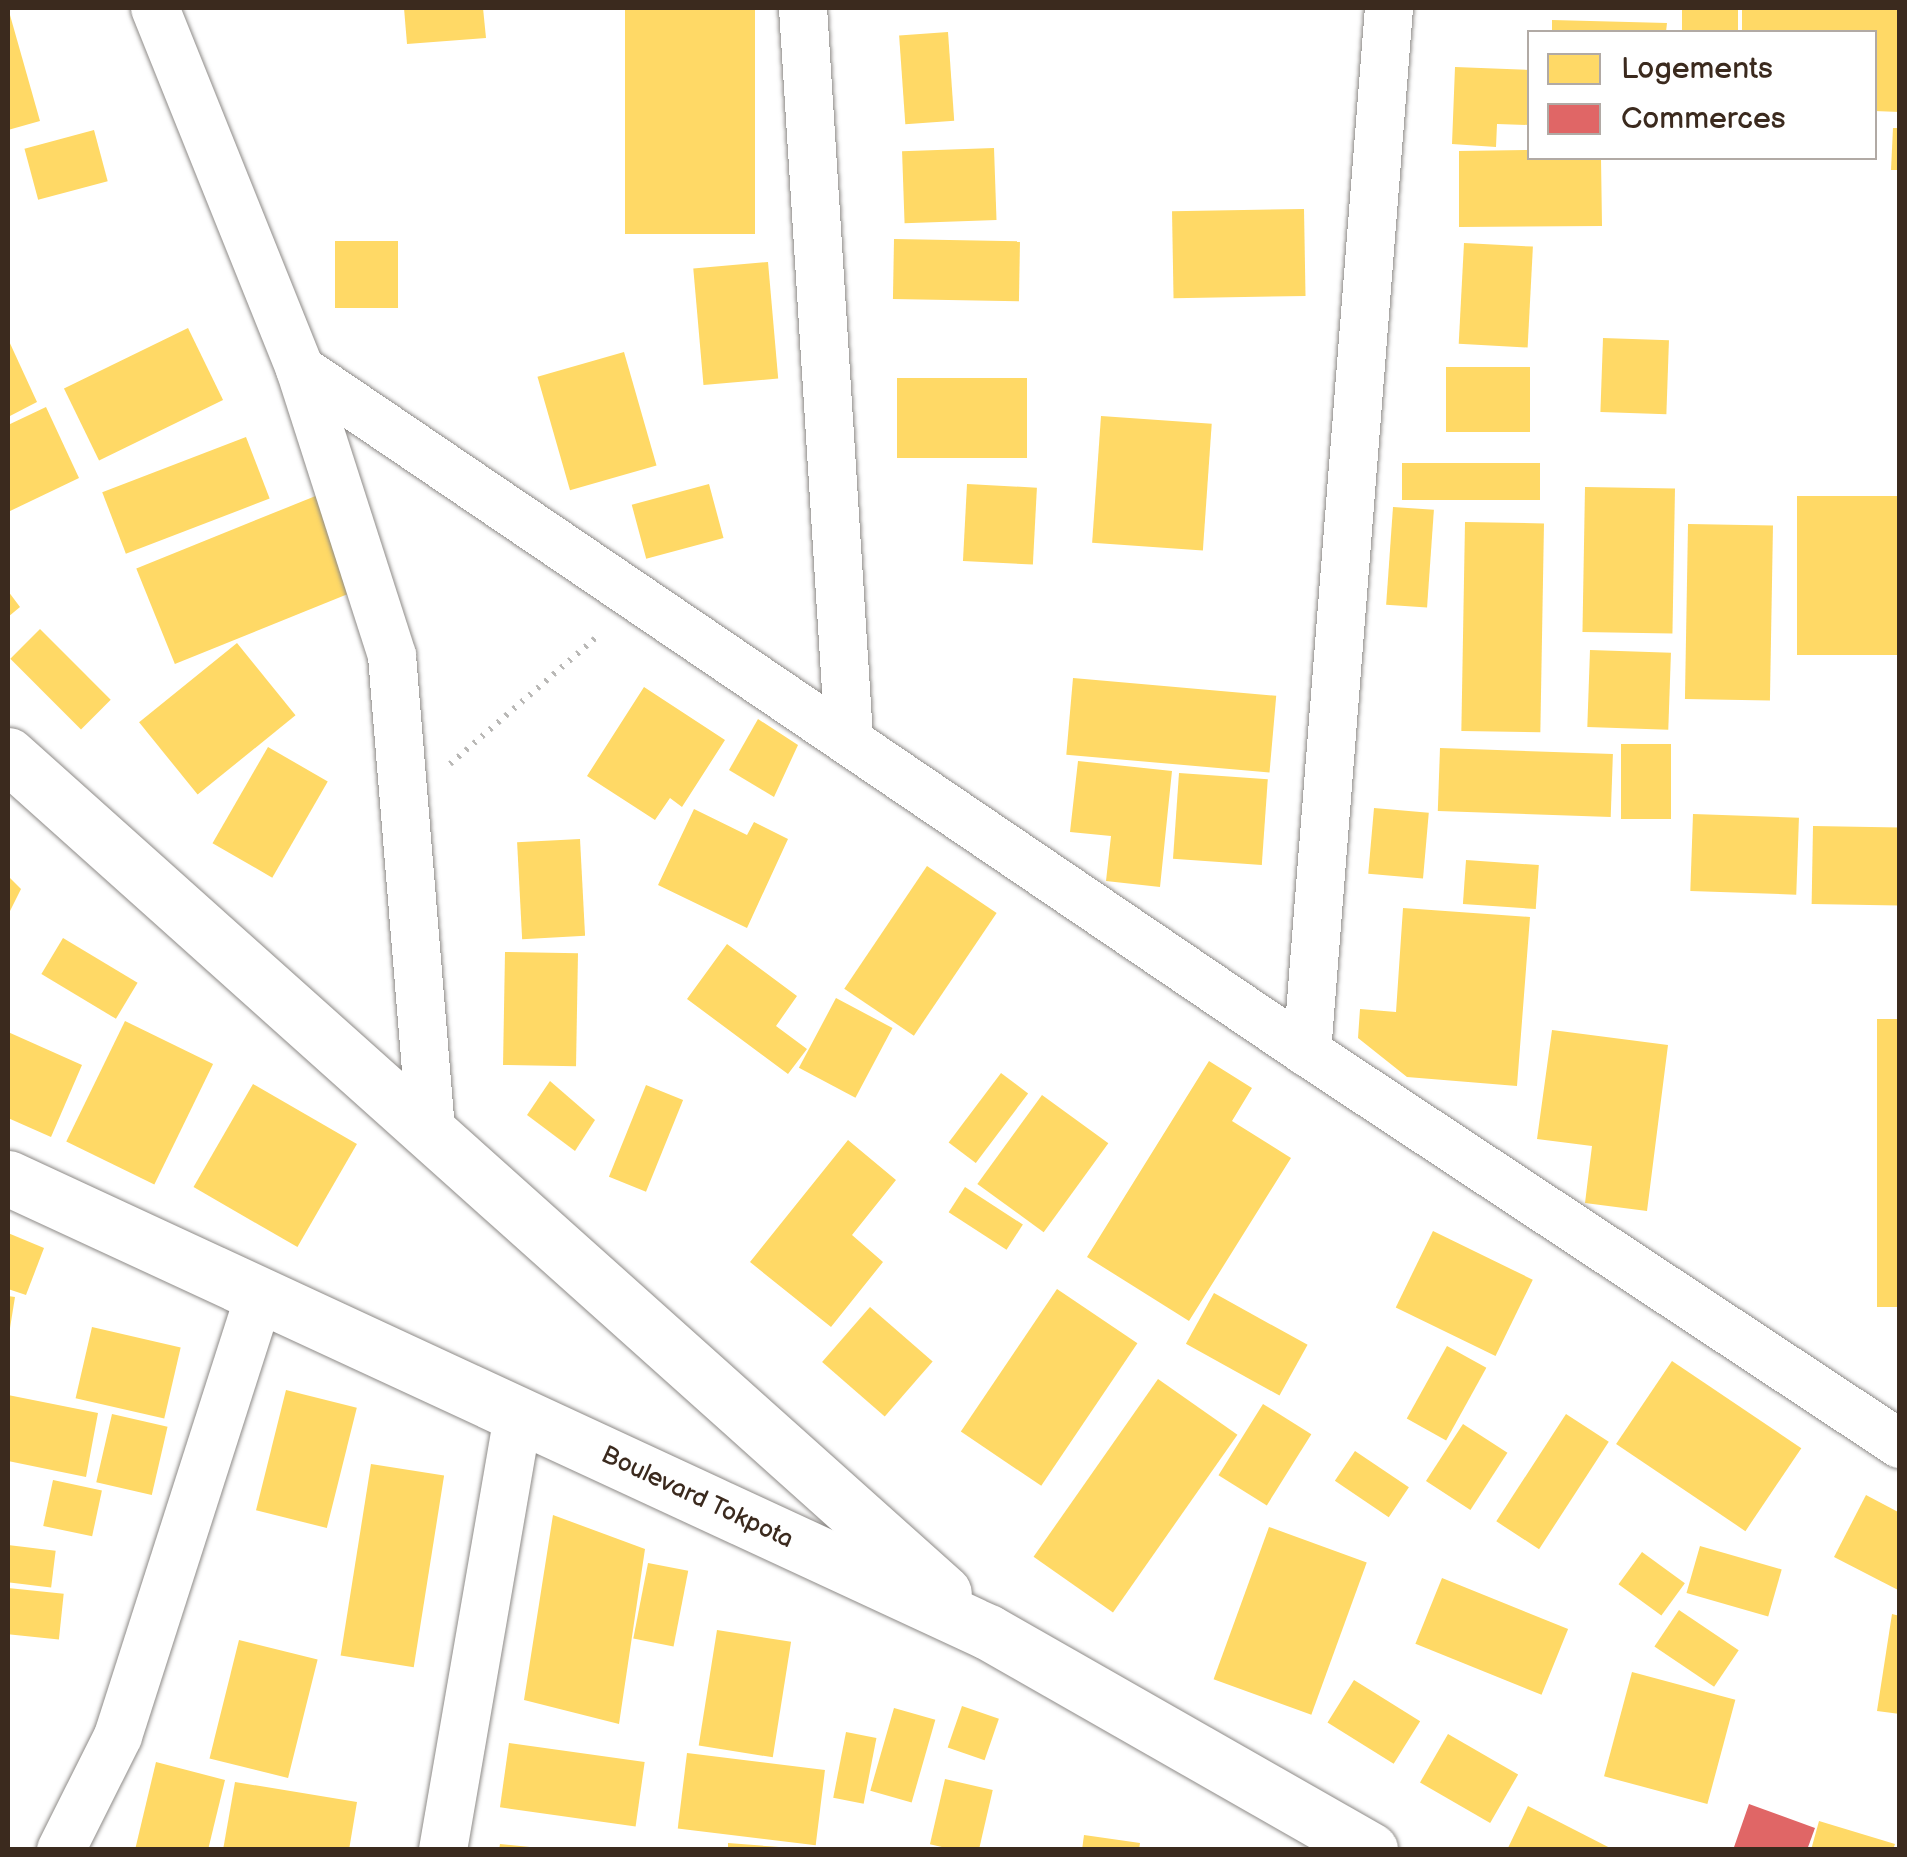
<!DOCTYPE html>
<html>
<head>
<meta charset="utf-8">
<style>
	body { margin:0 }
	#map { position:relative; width:1907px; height:1857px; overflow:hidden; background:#fff; font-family:"Balsamiq Sans",sans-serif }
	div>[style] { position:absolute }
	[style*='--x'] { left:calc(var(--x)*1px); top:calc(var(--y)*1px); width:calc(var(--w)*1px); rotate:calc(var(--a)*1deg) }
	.homes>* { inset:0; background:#ffd966; transform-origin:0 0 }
	.shops>* { inset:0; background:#e06666 }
	.path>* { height:6px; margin-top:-3px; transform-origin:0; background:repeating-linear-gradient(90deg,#b9b8b6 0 2.5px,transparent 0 10.5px) }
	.roads { filter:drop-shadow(0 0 2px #8e8b88) drop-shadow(0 0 2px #8e8b88) }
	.minor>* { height:48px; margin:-24px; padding:0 24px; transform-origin:24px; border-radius:24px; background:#fff }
	.tertiary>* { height:55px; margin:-27.5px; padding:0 27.5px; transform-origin:27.5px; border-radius:27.5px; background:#fff }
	span { translate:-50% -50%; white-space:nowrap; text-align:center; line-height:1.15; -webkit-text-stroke:10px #fff; paint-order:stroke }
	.street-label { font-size:25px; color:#3b2a1e }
	.frame { position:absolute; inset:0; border:10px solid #3b2a1e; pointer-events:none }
	.legend { position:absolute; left:1527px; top:30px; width:350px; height:130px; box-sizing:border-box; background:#fff; border:2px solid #b1aaa5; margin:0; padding:12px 18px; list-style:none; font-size:30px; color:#3b2a1e }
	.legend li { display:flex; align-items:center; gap:20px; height:50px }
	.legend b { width:50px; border:2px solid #b1aaa5 }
</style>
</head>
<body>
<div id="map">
	<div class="homes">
		<i style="clip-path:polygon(8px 8px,40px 121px,8px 130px)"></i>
		<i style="clip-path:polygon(404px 8px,483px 8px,486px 38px,407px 44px)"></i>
		<i style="left:625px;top:8px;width:130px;height:226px"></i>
		<i style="left:1682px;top:8px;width:56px;height:24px"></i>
		<i style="clip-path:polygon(1742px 8px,1900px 8px,1900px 112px,1874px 111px,1874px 32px,1742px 32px)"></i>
		<i style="clip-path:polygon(1552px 20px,1667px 23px,1666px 32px,1552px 32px)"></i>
		<i style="left:948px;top:32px;width:89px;height:49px;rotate:86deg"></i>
		<i style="clip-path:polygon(1455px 67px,1530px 70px,1530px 125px,1497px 124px,1496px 147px,1452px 144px)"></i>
		<i style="clip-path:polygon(1893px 128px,1900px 128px,1900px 170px,1891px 170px)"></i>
		<i style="left:94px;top:130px;width:53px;height:72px;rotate:75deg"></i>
		<i style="left:994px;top:148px;width:72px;height:92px;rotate:88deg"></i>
		<i style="clip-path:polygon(1530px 150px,1530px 158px,1601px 158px,1602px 226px,1459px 227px,1459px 151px)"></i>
		<i style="left:1304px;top:209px;width:87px;height:132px;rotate:89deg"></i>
		<i style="left:894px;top:239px;width:126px;height:60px;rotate:1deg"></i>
		<i style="left:335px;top:241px;width:63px;height:67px"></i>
		<i style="left:1464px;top:243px;width:69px;height:101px;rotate:3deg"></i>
		<i style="left:768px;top:262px;width:117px;height:75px;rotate:85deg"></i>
		<i style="left:188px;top:328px;width:80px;height:138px;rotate:64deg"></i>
		<i style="left:1603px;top:338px;width:66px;height:74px;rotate:2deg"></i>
		<i style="clip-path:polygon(8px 339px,37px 402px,8px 417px)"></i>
		<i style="left:624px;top:352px;width:118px;height:90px;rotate:74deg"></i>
		<i style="left:1446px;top:367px;width:84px;height:65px"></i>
		<i style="left:897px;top:378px;width:130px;height:80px"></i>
		<i style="clip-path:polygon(46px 407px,79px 478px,8px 512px,8px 425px)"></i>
		<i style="left:1101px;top:416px;width:111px;height:127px;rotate:4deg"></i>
		<i style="left:246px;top:437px;width:66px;height:154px;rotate:69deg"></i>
		<i style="left:1402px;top:463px;width:138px;height:37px"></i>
		<i style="left:709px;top:484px;width:56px;height:80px;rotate:75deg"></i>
		<i style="left:967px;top:484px;width:70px;height:77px;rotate:3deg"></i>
		<i style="left:1585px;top:487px;width:90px;height:145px;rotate:1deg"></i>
		<i style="left:318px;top:495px;width:103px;height:196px;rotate:68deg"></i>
		<i style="left:1900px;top:496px;width:159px;height:103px;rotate:90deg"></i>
		<i style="left:1393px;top:507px;width:41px;height:98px;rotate:4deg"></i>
		<i style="left:1465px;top:522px;width:79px;height:209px;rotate:1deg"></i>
		<i style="left:1688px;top:524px;width:85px;height:175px;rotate:1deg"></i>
		<i style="clip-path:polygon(8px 591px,20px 607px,8px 617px)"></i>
		<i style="left:40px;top:629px;width:100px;height:42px;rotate:45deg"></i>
		<i style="left:237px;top:643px;width:93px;height:126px;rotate:51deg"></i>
		<i style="left:1590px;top:650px;width:81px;height:77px;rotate:2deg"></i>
		<i style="left:1073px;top:678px;width:204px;height:77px;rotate:5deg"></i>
		<i style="clip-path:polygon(644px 687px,725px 740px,682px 807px,670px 798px,655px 820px,587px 776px)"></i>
		<i style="clip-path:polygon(758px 719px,798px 745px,774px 797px,729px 770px)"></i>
		<i style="left:1621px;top:744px;width:50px;height:75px"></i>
		<i style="left:268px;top:747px;width:69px;height:111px;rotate:30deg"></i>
		<i style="left:1440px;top:748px;width:173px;height:63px;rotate:2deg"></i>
		<i style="clip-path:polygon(1078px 761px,1172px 771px,1160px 887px,1106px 881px,1111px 836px,1070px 832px)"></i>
		<i style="left:1179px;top:773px;width:89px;height:86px;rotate:4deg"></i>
		<i style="left:1374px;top:808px;width:55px;height:66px;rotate:5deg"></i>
		<i style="clip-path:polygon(694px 809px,747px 835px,754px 822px,788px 839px,747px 928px,658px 885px)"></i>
		<i style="left:1693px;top:814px;width:106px;height:77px;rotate:2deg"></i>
		<i style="left:1813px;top:826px;width:87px;height:78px;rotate:1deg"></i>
		<i style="left:580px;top:839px;width:97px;height:63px;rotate:87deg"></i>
		<i style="left:1466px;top:860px;width:73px;height:44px;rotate:4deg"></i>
		<i style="left:927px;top:866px;width:84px;height:148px;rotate:34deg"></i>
		<i style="clip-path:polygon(8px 876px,21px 889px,8px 915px)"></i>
		<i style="clip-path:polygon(1403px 908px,1530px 917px,1517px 1086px,1407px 1077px,1358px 1038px,1360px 1009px,1396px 1012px)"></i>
		<i style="left:63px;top:938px;width:87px;height:42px;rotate:31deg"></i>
		<i style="clip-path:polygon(727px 944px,797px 996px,776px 1026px,807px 1049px,788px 1074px,687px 999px)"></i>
		<i style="left:505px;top:952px;width:73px;height:113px;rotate:1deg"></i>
		<i style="left:836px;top:998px;width:64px;height:79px;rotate:28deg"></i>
		<i style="left:1900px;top:1019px;width:288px;height:23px;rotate:90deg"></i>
		<i style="left:125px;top:1021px;width:98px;height:134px;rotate:26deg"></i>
		<i style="clip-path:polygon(1552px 1030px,1668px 1045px,1647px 1211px,1585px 1203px,1592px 1146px,1537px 1139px)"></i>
		<i style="clip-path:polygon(8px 1032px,82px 1065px,51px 1137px,8px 1118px)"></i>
		<i style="clip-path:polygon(1209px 1061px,1252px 1088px,1232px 1121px,1291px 1158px,1189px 1321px,1087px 1257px)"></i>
		<i style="left:1001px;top:1073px;width:34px;height:87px;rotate:37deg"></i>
		<i style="clip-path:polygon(550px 1081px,595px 1120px,575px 1151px,527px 1115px)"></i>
		<i style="left:253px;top:1084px;width:120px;height:119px;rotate:30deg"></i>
		<i style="left:646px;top:1085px;width:40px;height:99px;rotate:22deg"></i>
		<i style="left:1042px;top:1095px;width:82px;height:110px;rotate:36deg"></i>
		<i style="clip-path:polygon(848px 1140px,896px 1180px,852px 1235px,883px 1262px,831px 1327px,750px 1262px)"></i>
		<i style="left:965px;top:1187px;width:69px;height:30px;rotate:33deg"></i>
		<i style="left:1433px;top:1231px;width:111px;height:85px;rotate:26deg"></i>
		<i style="clip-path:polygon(8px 1233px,44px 1248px,26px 1295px,8px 1289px)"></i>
		<i style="left:1057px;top:1289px;width:97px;height:172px;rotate:34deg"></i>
		<i style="left:1214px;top:1293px;width:107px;height:58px;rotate:29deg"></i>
		<i style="clip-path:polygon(8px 1296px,15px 1297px,10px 1328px,8px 1327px)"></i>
		<i style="left:870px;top:1307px;width:83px;height:73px;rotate:41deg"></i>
		<i style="left:92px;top:1327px;width:91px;height:73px;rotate:13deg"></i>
		<i style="left:1447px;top:1346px;width:45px;height:83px;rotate:29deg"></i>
		<i style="left:1672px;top:1361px;width:156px;height:100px;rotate:34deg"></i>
		<i style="left:1158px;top:1379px;width:97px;height:217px;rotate:35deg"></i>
		<i style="left:286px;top:1390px;width:73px;height:124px;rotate:14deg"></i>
		<i style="clip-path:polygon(8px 1395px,98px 1413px,86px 1477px,8px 1461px)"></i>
		<i style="left:1263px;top:1404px;width:57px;height:84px;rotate:32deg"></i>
		<i style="left:112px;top:1414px;width:57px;height:70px;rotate:13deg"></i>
		<i style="left:1566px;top:1414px;width:51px;height:128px;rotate:33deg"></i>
		<i style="left:1463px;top:1424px;width:53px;height:68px;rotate:33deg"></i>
		<i style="left:1355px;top:1451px;width:65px;height:36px;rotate:34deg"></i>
		<i style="left:371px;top:1464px;width:74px;height:194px;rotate:9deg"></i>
		<i style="left:53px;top:1480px;width:50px;height:47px;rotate:12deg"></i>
		<i style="clip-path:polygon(1866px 1495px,1900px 1513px,1900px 1591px,1834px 1557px)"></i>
		<i style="clip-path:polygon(553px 1515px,645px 1549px,619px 1724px,524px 1700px)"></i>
		<i style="left:1269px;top:1527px;width:104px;height:162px;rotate:20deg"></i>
		<i style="left:8px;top:1545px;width:48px;height:37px;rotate:7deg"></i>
		<i style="left:1700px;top:1546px;width:85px;height:49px;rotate:16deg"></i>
		<i style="left:1642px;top:1552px;width:53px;height:40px;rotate:36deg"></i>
		<i style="left:648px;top:1563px;width:41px;height:77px;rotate:11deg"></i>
		<i style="left:1442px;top:1578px;width:136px;height:71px;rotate:22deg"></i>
		<i style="left:8px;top:1588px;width:56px;height:46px;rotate:6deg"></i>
		<i style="left:1679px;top:1610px;width:72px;height:44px;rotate:34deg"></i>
		<i style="clip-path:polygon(1892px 1614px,1900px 1616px,1900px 1714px,1877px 1711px)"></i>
		<i style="left:717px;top:1630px;width:75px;height:117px;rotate:9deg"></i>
		<i style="left:239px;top:1640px;width:81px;height:122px;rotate:14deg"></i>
		<i style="left:1632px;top:1672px;width:107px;height:108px;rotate:15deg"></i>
		<i style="left:1354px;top:1680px;width:78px;height:50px;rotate:32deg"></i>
		<i style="left:962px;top:1706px;width:39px;height:44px;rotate:19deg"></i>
		<i style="left:894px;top:1708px;width:43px;height:86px;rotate:16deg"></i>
		<i style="left:846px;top:1732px;width:31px;height:67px;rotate:11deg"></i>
		<i style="left:1448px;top:1734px;width:81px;height:56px;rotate:30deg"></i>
		<i style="left:509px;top:1743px;width:137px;height:65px;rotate:8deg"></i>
		<i style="left:687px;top:1753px;width:139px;height:76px;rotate:7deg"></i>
		<i style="clip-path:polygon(156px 1762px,225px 1780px,208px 1850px,135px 1850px)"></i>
		<i style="left:945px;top:1779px;width:49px;height:67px;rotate:13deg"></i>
		<i style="clip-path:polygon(235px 1782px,357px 1802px,349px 1850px,223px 1850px)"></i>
		<i style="clip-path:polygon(1528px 1806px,1614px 1850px,1507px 1850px)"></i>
		<i style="clip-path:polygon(1819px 1821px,1895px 1844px,1893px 1850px,1811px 1850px)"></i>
		<i style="clip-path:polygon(1084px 1835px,1140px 1843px,1139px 1850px,1082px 1850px)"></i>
		<i style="clip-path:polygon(728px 1843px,779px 1847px,779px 1850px,728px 1850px)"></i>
		<i style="clip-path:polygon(500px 1844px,530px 1847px,530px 1850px,499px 1850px)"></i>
	</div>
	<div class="shops">
		<i style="clip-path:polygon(1749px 1804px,1815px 1828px,1807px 1850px,1733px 1850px)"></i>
	</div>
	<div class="path">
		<i style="--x:450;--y:764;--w:197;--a:-40.9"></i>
	</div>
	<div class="roads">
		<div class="minor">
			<i style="--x:155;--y:8;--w:389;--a:68.1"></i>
			<i style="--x:300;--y:369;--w:301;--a:72.2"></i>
			<i style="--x:392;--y:656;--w:479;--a:85.3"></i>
			<i style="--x:803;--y:8;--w:731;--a:86.39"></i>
			<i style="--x:300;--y:369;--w:1217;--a:34.15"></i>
			<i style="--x:1307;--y:1052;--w:711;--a:33.47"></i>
			<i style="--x:1307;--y:1052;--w:1047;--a:-85.51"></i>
			<i style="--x:61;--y:1850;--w:127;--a:-63.4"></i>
			<i style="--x:118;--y:1736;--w:463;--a:-72.2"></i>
			<i style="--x:443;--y:1850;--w:441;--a:-80.2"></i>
		</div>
		<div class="tertiary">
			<i style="--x:8;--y:755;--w:1256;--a:41.84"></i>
			<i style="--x:8;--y:1178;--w:1080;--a:24.86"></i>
			<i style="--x:988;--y:1632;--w:440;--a:29.7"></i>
		</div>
	</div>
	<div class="street-label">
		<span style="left:697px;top:1498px;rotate:25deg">Boulevard Tokpota</span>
	</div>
	<div class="frame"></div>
	<ul class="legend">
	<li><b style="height:28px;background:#ffd966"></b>Logements</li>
	<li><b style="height:28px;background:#e06666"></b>Commerces</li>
	</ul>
</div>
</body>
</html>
